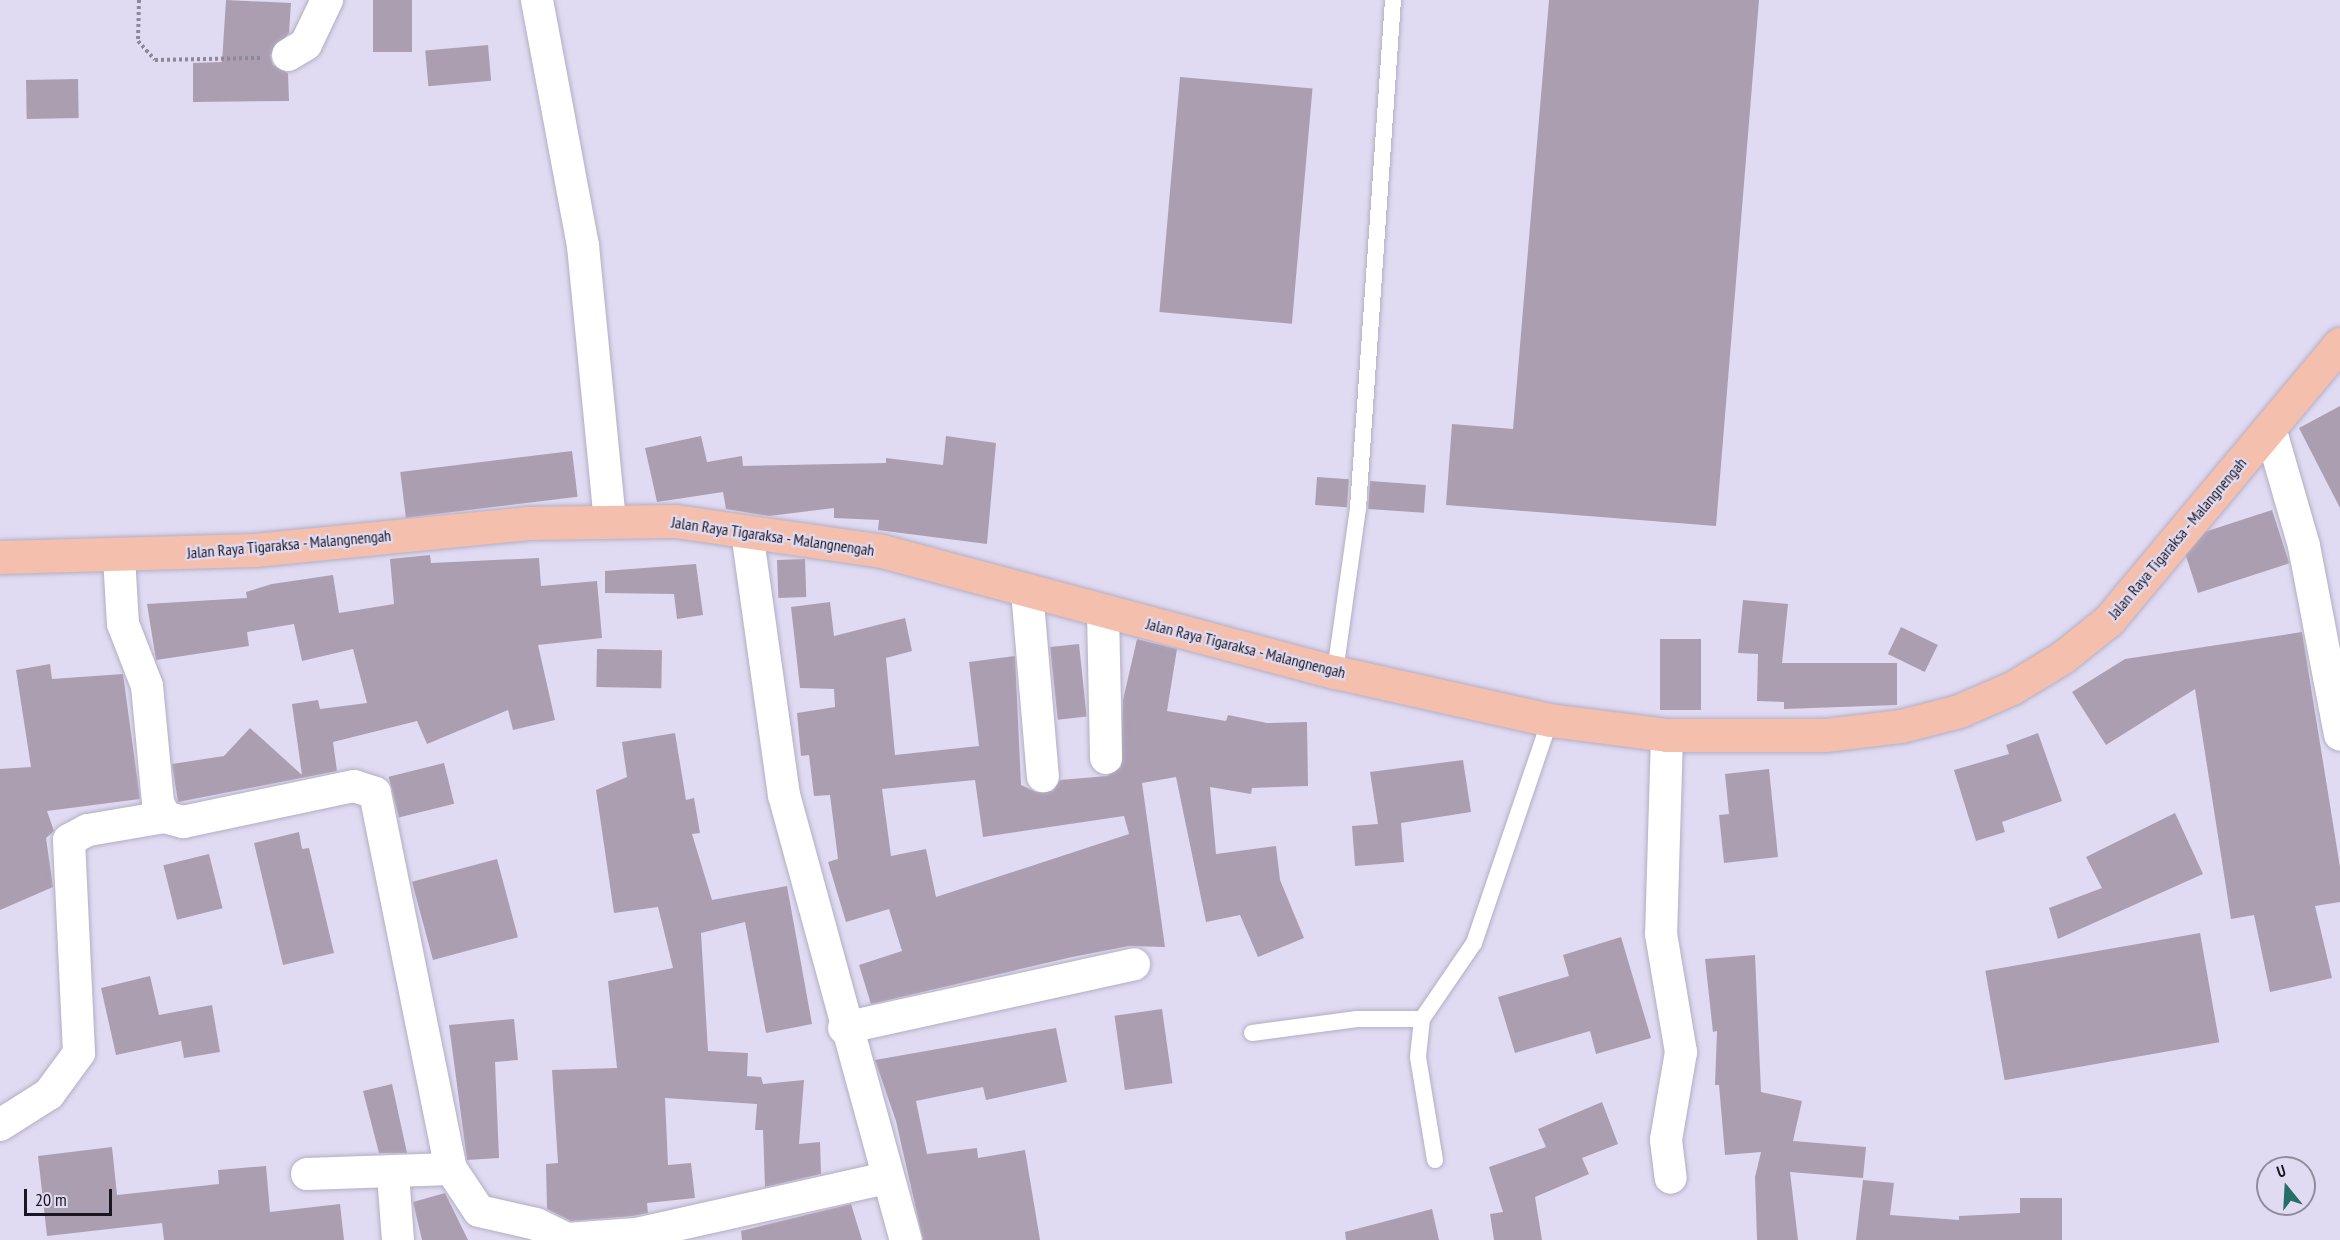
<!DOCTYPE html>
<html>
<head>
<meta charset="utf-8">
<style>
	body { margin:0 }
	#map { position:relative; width:2340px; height:1240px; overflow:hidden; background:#e0dbf2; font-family:"PT Sans Narrow",sans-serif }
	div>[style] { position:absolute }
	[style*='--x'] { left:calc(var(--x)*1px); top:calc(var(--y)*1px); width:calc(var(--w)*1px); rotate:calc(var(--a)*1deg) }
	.building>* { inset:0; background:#ac9eb1; transform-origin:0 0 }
	.path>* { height:4px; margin-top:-2px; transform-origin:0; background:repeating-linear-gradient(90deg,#8d899a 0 3px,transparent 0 6px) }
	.roads { filter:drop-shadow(0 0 2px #b3aec4) drop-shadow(0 0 2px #b3aec4) }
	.service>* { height:16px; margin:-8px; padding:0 8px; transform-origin:8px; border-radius:8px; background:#fff }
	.minor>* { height:32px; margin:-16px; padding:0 16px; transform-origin:16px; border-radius:16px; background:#fff }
	.primary>* { height:33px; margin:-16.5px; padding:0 16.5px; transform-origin:16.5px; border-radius:16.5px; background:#f4bfad }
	span { translate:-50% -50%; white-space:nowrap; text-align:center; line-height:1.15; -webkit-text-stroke:4.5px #e0dbf2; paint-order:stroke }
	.street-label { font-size:16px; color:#18161e }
	.north { position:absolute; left:2256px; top:1156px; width:60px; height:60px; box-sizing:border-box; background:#e0dbf2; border:2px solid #908c9d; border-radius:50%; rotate:342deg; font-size:16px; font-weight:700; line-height:24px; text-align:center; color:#18161e }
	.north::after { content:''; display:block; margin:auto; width:21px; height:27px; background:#266f69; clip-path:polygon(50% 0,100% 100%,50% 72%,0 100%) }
	.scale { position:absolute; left:24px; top:1189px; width:88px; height:27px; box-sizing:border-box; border:3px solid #18161e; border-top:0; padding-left:8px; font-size:18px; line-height:21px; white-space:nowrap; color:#18161e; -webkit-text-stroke:4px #e0dbf2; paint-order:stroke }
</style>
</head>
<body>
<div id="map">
	<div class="building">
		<i style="clip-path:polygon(226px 0,291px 3px,289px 33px,270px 55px,273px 65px,288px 73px,289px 101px,193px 102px,193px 63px,222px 62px)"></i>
		<i style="left:373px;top:0;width:39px;height:52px"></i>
		<i style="clip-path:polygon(1549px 0,1759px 0,1716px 526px,1446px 505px,1452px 424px,1513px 429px)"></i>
		<i style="left:488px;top:45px;width:36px;height:63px;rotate:85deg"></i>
		<i style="left:1180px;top:77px;width:133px;height:236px;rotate:5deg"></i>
		<i style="left:78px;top:79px;width:39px;height:52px;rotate:89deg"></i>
		<i style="clip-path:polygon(2340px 406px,2340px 508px,2299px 428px)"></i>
		<i style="clip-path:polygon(701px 436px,707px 462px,742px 456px,743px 466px,886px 463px,886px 458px,943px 465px,946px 436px,996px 443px,987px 544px,878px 530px,879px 520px,834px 518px,834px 508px,769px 516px,726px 509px,723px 492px,657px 502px,645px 448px)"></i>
		<i style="left:572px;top:451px;width:46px;height:173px;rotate:83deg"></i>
		<i style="left:1317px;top:477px;width:32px;height:28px;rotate:4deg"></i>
		<i style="left:1370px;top:481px;width:56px;height:28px;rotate:4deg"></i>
		<i style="left:2272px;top:510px;width:56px;height:96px;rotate:72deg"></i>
		<i style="clip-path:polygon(430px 555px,431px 563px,539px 558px,541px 586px,597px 581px,602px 638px,538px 645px,555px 720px,513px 730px,508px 710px,427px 744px,417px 721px,333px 742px,337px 771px,178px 802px,172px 764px,224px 756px,250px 728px,302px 775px,292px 704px,318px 700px,320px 709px,367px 703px,353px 649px,302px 661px,294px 624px,247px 632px,249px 646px,156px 660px,147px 604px,247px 598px,246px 592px,272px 584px,333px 575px,339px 613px,394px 604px,390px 559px)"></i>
		<i style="left:805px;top:559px;width:38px;height:28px;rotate:88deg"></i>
		<i style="clip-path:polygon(696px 564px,703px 615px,677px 619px,674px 594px,605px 593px,605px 571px)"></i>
		<i style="clip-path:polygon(1743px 600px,1788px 604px,1782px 663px,1897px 663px,1897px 705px,1784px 709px,1784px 702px,1757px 701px,1758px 654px,1738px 653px)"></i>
		<i style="clip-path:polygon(evenodd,830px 602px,834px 636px,905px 618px,912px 651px,886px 658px,895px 755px,979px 746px,969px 662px,1015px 656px,1021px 785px,1036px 792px,1053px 791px,1060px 780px,1107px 776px,1121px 767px,1123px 700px,1137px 639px,1177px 649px,1167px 711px,1226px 721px,1228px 715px,1267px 723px,1307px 722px,1308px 786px,1252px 788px,1251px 794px,1210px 787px,1216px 854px,1276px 846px,1280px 880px,1304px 938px,1258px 957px,1240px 915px,1206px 922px,1176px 777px,1142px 783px,1165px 947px,1129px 946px,1072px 957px,871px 1004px,859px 965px,902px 951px,889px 909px,846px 922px,828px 862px,838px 859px,830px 795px,814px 796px,809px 755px,801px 756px,797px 713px,835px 707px,834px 689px,800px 688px,791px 607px,830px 602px,975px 780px,983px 837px,1124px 816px,1129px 834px,936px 897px,926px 849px,891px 856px,882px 789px,975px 780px)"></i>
		<i style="left:1901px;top:627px;width:41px;height:30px;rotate:26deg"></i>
		<i style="clip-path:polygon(2302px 632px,2340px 867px,2340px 902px,2315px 906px,2332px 978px,2270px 992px,2254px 915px,2231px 919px,2195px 689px,2106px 745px,2072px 692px,2125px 659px)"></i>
		<i style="left:1660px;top:639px;width:41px;height:71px"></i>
		<i style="left:1079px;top:644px;width:73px;height:29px;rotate:84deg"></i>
		<i style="left:597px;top:649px;width:65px;height:38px;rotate:1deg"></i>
		<i style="clip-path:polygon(50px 664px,52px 679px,123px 674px,140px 799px,47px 811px,54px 831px,46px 838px,53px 887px,0 910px,0 769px,31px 767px,16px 670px)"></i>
		<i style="clip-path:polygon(675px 733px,686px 800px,694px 798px,700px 833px,692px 834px,712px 900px,787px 886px,812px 1024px,766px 1033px,745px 922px,701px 933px,708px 1051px,748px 1053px,747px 1076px,761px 1077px,763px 1084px,804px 1080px,799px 1144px,820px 1142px,821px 1174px,765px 1187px,763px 1130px,755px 1130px,757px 1104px,665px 1098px,668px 1165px,691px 1163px,695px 1198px,647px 1203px,648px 1213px,633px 1216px,571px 1221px,547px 1209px,546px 1164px,558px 1163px,552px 1070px,617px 1068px,608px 981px,673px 968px,658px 907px,614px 913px,596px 790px,627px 777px,622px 742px)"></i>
		<i style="clip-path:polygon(2038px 733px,2062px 801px,2002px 822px,2005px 832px,1976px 841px,1954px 770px,2009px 754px,2006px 745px)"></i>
		<i style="clip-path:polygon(1463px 760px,1471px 812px,1401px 823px,1404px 862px,1355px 866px,1352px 826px,1378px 824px,1370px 772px)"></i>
		<i style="left:444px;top:763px;width:42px;height:57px;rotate:76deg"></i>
		<i style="clip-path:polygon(1769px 769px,1778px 857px,1724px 863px,1719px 815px,1729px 814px,1725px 774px)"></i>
		<i style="clip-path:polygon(2175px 813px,2203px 874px,2058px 939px,2049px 908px,2102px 888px,2086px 857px)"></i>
		<i style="clip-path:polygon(299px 832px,302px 849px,309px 848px,334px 953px,283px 965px,254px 843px)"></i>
		<i style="left:209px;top:854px;width:56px;height:47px;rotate:76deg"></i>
		<i style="left:497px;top:859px;width:81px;height:88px;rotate:75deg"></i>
		<i style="left:2200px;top:933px;width:111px;height:218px;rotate:80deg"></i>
		<i style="clip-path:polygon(1621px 937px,1651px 1038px,1596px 1054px,1590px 1031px,1515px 1053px,1498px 997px,1569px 976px,1563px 955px)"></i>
		<i style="clip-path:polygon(1755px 955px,1761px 1092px,1802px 1101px,1793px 1141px,1866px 1147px,1863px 1178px,1790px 1172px,1798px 1240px,1757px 1240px,1755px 1177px,1761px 1152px,1725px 1155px,1719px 1085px,1715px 1085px,1717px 1031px,1713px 1032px,1705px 959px)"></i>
		<i style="clip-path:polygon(150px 976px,159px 1015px,212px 1005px,220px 1052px,184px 1058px,181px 1041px,116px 1055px,101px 988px)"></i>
		<i style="left:1162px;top:1009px;width:75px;height:48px;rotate:82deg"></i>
		<i style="clip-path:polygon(514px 1019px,518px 1060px,495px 1062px,499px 1158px,467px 1160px,449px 1025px)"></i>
		<i style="clip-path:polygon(1056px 1028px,1067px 1082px,986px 1100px,983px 1087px,916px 1101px,927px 1154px,977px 1148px,978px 1158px,1025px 1150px,1040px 1240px,923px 1240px,896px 1121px,875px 1060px)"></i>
		<i style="clip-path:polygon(392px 1084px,407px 1153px,379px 1153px,363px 1091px)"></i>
		<i style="clip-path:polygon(1602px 1102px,1618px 1144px,1582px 1158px,1589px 1174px,1535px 1197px,1542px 1240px,1494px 1240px,1490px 1214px,1503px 1212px,1489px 1167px,1546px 1147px,1538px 1129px)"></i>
		<i style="clip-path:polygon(112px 1147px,117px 1195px,219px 1184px,218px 1170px,266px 1166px,270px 1212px,340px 1204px,344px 1240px,164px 1240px,162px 1223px,47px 1236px,38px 1156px)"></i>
		<i style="clip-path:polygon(1863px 1180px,1894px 1183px,1890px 1215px,1959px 1220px,1959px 1216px,2020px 1213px,2020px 1198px,2062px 1198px,2062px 1240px,1856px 1240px)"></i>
		<i style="clip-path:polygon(445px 1193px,468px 1240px,422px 1240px,413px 1202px)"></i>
		<i style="clip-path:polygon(851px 1204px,862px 1240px,742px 1240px,741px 1231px)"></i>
		<i style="clip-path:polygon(1432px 1209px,1439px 1240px,1346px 1240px,1345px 1232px)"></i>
	</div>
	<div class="path">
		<i style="--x:139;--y:0;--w:41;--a:91.4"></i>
		<i style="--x:138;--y:41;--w:25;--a:48"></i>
		<i style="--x:155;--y:60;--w:105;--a:-1.1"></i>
	</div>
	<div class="roads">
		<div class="service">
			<i style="--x:1335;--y:672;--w:166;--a:-82"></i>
			<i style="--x:1358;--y:508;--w:509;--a:-86.06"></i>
			<i style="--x:1252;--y:1033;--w:106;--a:-7.6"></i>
			<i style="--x:1357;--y:1019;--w:65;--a:0"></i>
			<i style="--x:1435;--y:1160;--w:104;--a:-99.4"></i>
			<i style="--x:1418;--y:1057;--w:38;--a:-84"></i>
			<i style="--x:1422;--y:1019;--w:92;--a:-55.6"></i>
			<i style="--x:1474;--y:943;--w:236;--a:-71.2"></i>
		</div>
		<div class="minor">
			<i style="--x:537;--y:0;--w:250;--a:79.4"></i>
			<i style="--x:583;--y:246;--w:274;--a:84.4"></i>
			<i style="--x:288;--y:55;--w:21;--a:-31"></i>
			<i style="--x:306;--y:44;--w:49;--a:-64.5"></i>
			<i style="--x:2270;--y:428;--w:123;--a:73.9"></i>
			<i style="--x:2304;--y:546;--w:192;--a:79.2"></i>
			<i style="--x:747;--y:532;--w:266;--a:82"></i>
			<i style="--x:784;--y:795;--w:461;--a:74.7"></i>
			<i style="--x:119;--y:557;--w:67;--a:86.6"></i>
			<i style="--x:123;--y:624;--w:66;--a:68.8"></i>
			<i style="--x:147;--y:686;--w:118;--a:84.6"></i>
			<i style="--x:158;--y:803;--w:16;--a:63"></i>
			<i style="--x:165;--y:817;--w:19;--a:16"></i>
			<i style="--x:183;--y:822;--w:175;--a:-11.9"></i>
			<i style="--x:354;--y:786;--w:22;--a:18"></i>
			<i style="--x:375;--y:793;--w:384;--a:78.6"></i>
			<i style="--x:1027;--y:591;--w:186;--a:85.1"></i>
			<i style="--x:1103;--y:612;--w:146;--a:88.8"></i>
			<i style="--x:1667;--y:735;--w:199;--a:91.7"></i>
			<i style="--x:1661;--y:934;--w:120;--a:80.4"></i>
			<i style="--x:1681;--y:1052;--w:89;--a:99.7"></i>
			<i style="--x:1666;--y:1140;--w:38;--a:83"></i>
			<i style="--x:844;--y:1028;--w:297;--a:-12.4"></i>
			<i style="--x:0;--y:1125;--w:58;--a:-32.3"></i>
			<i style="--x:49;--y:1094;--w:51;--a:-53.8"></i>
			<i style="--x:79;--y:1053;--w:213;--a:-92.7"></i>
			<i style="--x:69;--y:840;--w:21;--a:-28"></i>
			<i style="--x:88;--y:830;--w:78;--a:-9.6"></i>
			<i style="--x:307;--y:1174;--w:144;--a:-2"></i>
			<i style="--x:451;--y:1169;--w:50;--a:56.3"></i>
			<i style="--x:479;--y:1211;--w:58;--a:12.8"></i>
			<i style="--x:536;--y:1224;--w:34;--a:26"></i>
			<i style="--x:567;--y:1239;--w:69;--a:-4.1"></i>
			<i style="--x:636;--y:1234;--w:257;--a:-12.6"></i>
			<i style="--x:393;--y:1174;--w:66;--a:85.7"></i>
		</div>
		<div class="primary">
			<i style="--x:0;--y:557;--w:254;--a:-1.6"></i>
			<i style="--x:254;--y:550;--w:274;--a:-5.6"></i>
			<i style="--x:527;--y:523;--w:148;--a:-0.8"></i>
			<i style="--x:675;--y:521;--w:209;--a:8.2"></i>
			<i style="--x:882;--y:551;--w:469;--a:15"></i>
			<i style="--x:1335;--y:672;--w:220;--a:12.6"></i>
			<i style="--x:1550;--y:720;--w:118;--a:7.3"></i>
			<i style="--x:1667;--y:735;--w:158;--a:0"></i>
			<i style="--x:1825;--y:735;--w:77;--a:-6.8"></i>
			<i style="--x:1901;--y:726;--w:60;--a:-14.5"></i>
			<i style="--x:1959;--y:711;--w:58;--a:-23.5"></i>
			<i style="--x:2012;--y:688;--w:60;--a:-31.3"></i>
			<i style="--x:2063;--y:657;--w:59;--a:-38.8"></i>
			<i style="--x:2109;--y:620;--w:360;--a:-50.1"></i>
		</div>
	</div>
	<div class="street-label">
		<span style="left:773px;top:536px;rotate:8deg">Jalan Raya Tigaraksa - Malangnengah</span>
		<span style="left:2177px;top:538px;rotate:-50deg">Jalan Raya Tigaraksa - Malangnengah</span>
		<span style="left:289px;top:544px;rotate:-5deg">Jalan Raya Tigaraksa - Malangnengah</span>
		<span style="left:1246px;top:648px;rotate:14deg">Jalan Raya Tigaraksa - Malangnengah</span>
	</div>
	<div class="north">U</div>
	<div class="scale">20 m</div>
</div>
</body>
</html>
